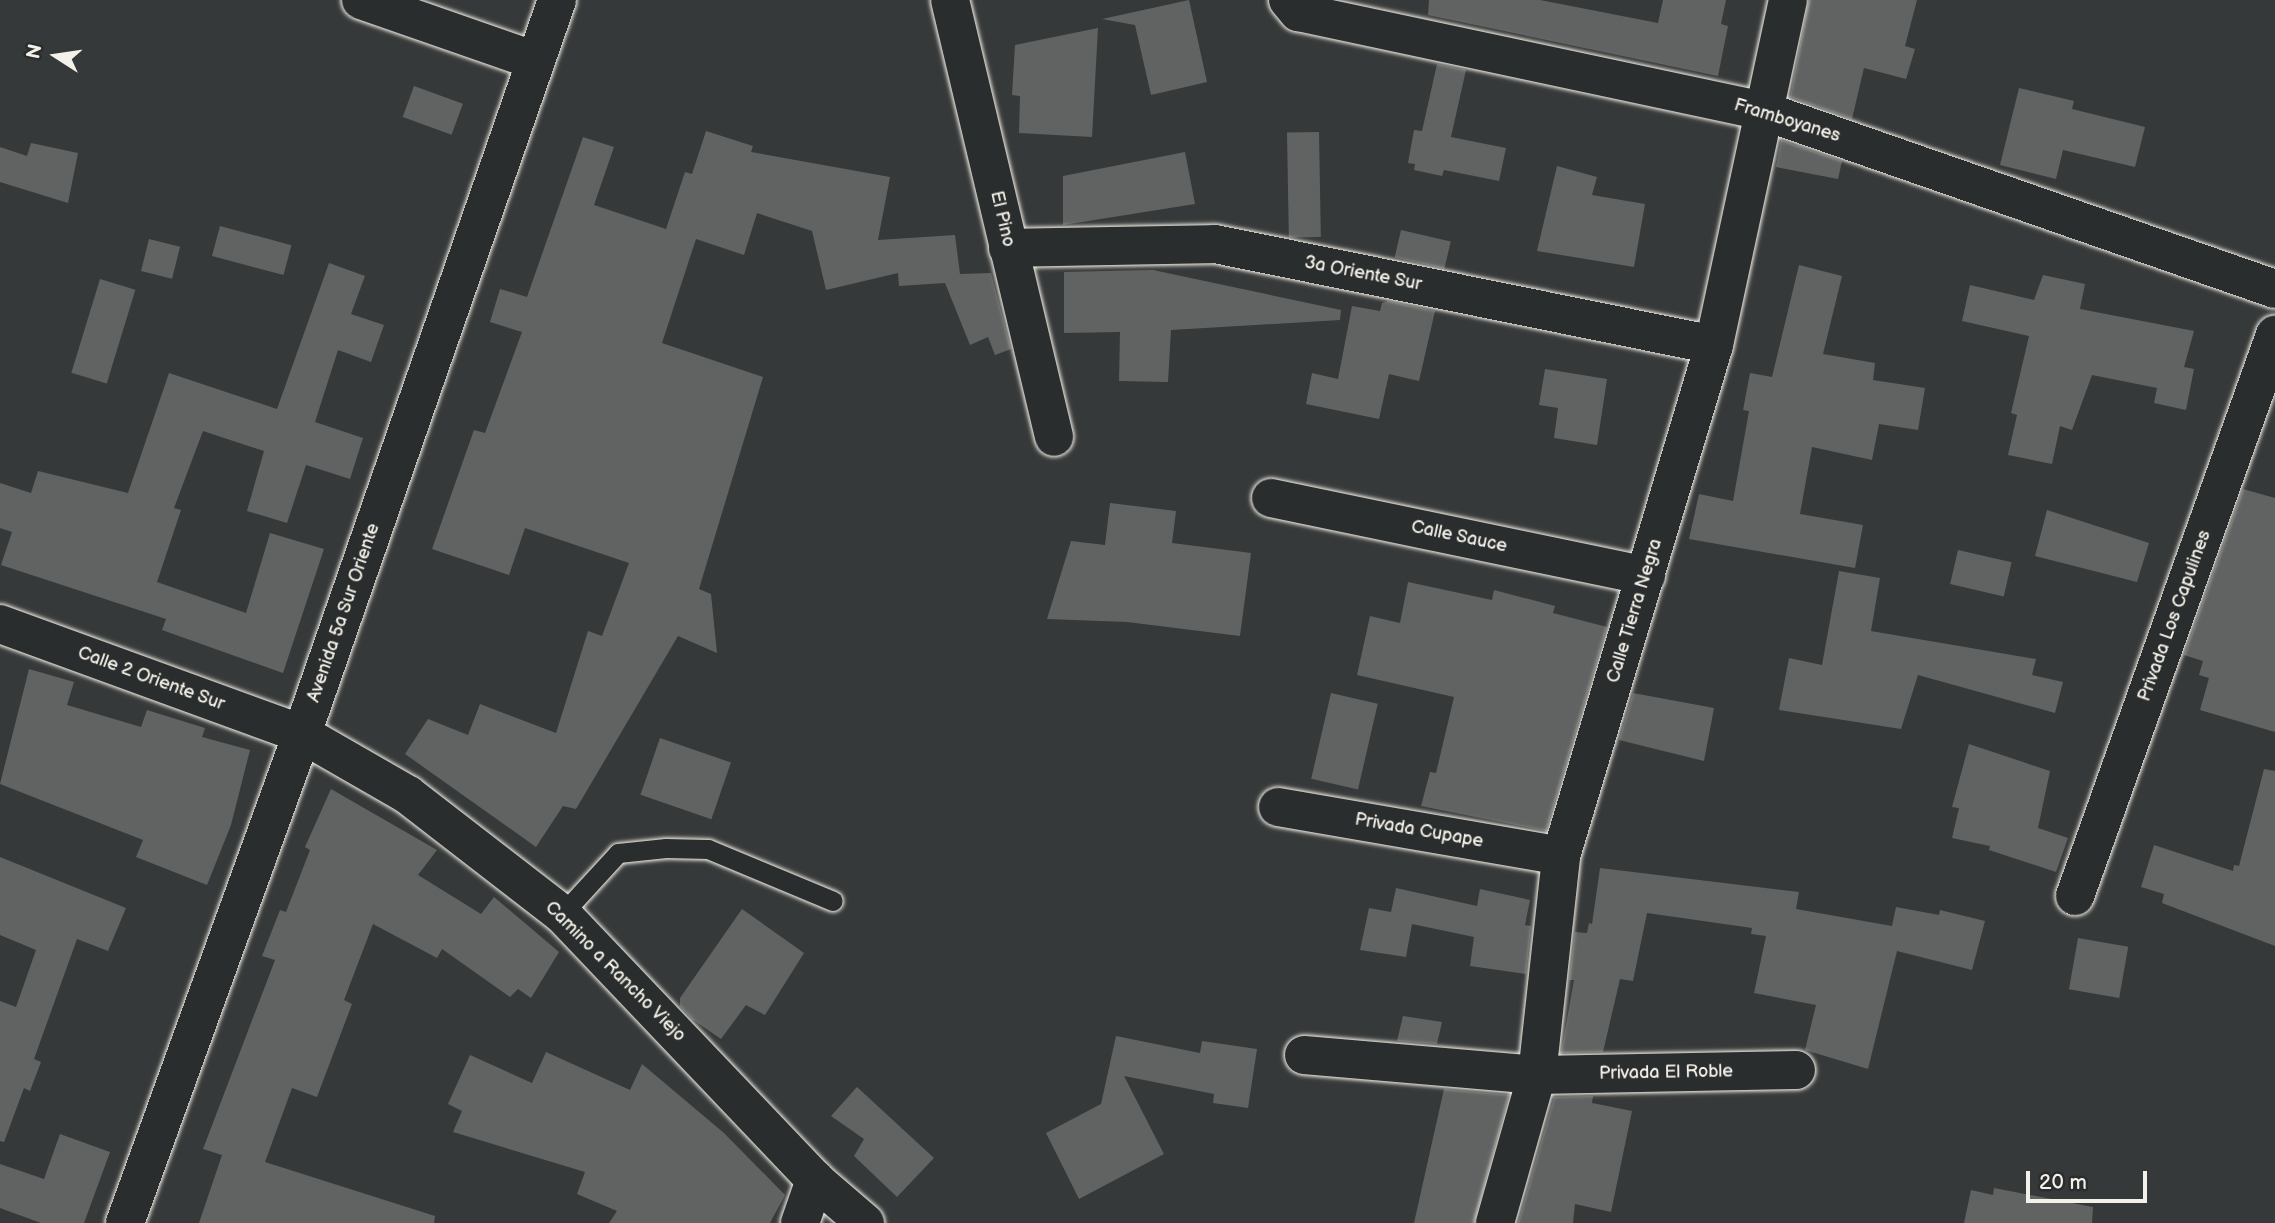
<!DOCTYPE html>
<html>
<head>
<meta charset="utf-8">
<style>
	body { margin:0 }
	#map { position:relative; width:2275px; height:1223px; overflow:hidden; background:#363939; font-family:"Balsamiq Sans",sans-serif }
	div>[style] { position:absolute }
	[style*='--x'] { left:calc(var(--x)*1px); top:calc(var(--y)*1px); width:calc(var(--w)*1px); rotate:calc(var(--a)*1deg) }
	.building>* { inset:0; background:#616362; transform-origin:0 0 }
	.roads { filter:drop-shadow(0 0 2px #f4f1e8) drop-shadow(0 0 2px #f4f1e8) }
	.service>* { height:19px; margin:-9.5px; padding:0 9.5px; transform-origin:9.5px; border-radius:9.5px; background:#2a2d2e }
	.minor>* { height:38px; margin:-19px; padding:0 19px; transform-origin:19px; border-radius:19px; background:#2a2d2e }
	.tertiary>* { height:38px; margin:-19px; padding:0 19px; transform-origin:19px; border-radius:19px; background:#2a2d2e }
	span { translate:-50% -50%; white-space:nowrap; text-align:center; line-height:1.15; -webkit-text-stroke:7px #2a2d2e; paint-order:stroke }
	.street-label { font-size:18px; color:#f4f1e8 }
	.north { position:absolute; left:21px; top:21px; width:70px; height:70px; -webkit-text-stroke:5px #2a2d2e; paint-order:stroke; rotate:282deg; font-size:19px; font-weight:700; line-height:28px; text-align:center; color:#f4f1e8 }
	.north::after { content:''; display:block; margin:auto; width:24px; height:32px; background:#f4f1e8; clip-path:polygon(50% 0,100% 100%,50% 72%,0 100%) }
	.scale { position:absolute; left:2026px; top:1171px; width:121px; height:32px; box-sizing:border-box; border:4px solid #f4f1e8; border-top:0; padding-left:9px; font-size:21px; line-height:24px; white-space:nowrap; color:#f4f1e8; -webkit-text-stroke:5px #2a2d2e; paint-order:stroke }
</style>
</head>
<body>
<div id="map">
	<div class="building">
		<i style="clip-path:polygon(1189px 0,1207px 82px,1151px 95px,1135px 25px,1102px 19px)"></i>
		<i style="clip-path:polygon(1429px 0,1540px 0,1658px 23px,1663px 0,1726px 0,1721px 24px,1728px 26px,1718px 76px,1428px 15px)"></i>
		<i style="clip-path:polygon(1809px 0,1917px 0,1905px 46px,1915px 49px,1906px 79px,1864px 68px,1852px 119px,1790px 97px)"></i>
		<i style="clip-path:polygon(1098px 28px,1092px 137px,1019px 133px,1020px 96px,1012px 95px,1015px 45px)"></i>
		<i style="clip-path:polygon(1437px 64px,1466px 70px,1451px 137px,1506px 148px,1499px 181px,1444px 170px,1442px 176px,1414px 170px,1415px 164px,1408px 163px,1414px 130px,1422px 131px)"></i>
		<i style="left:414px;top:86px;width:52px;height:33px;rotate:20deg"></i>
		<i style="clip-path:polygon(2019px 88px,2074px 101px,2072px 109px,2145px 127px,2135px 167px,2063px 150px,2056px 179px,2000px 165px)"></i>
		<i style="clip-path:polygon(706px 131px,753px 146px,751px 152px,890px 177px,878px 240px,955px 235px,960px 274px,991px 273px,1011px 349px,995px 355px,988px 337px,970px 345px,945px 283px,899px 286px,898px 273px,826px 290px,812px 231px,757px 213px,744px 255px,696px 239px,662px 343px,763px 377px,699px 589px,711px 594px,717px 653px,678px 636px,576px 809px,563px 806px,536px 847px,405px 754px,428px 719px,468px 735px,480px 704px,556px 733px,588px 631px,602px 636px,629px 563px,525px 528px,509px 575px,432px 549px,474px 430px,485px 433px,522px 332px,490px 322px,500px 289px,527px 297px,583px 137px,614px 147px,594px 205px,666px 229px,685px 172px,692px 174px)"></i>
		<i style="left:1319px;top:132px;width:105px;height:32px;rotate:89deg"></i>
		<i style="clip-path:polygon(1781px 140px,1842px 161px,1838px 179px,1776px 167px)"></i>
		<i style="clip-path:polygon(31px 143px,78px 153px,68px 203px,0 182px,0 147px,27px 156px)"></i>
		<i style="clip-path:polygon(1185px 152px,1195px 204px,1063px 225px,1063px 176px)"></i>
		<i style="clip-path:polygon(1557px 166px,1597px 177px,1592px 195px,1645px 204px,1634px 267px,1537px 251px)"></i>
		<i style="left:220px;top:226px;width:74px;height:31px;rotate:15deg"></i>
		<i style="left:1401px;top:230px;width:51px;height:28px;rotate:13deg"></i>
		<i style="left:149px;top:239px;width:32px;height:33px;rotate:14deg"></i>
		<i style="clip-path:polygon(329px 263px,365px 276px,351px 314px,384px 325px,371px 362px,338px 350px,315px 422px,363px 438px,350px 479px,306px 465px,287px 523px,247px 511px,264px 451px,203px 431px,174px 508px,181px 510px,157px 582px,246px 613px,270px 533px,324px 549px,283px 673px,162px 630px,166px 619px,1px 565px,12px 532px,0 528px,0 483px,31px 493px,38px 471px,128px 493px,169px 373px,277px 409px)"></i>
		<i style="clip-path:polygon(1799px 265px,1842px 276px,1823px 354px,1875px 363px,1873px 380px,1925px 388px,1918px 430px,1879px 424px,1872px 460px,1812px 447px,1800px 514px,1863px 525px,1855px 568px,1689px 539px,1699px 494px,1733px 501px,1749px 411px,1743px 410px,1750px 373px,1772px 377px)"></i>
		<i style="clip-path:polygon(1153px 270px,1341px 310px,1340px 320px,1171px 330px,1168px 382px,1119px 381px,1120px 332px,1064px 333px,1064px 272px)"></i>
		<i style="clip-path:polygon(2043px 275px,2085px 284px,2080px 309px,2194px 331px,2184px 367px,2194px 369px,2186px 410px,2154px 403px,2157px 388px,2092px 375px,2072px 430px,2060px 426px,2052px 464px,2008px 455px,2017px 415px,2011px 413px,2029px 336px,1962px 321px,1970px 285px,2034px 300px)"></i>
		<i style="left:100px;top:279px;width:37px;height:98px;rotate:17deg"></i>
		<i style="clip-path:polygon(1388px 301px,1435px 311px,1419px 381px,1389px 374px,1379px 419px,1306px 404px,1312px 373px,1338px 379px,1352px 306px,1380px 311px,1382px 303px)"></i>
		<i style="clip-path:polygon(1545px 369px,1607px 379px,1597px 445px,1554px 438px,1558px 408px,1539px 405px)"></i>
		<i style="clip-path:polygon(2243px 489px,2275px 498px,2275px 732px,2200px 710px,2209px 678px,2199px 675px,2203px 661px,2184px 655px)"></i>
		<i style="clip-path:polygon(1110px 503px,1176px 511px,1172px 543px,1251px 553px,1240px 636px,1127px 622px,1047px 619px,1071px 541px,1105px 545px)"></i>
		<i style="clip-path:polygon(2047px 510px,2149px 543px,2137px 582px,2035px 556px)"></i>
		<i style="left:1958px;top:550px;width:55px;height:35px;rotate:13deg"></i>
		<i style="clip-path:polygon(1839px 571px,1880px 578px,1871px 631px,2036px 659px,2032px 675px,2063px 682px,2055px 713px,1918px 675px,1901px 729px,1779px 710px,1789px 658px,1822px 665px)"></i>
		<i style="clip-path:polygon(1408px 582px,1492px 600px,1494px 590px,1555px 606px,1553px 613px,1607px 627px,1546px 831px,1421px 806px,1430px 772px,1436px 773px,1454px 697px,1357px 675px,1370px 616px,1400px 623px)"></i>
		<i style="clip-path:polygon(29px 669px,74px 682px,67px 705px,141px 727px,147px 710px,205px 728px,202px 737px,250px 750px,231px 825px,207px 885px,136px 857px,143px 840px,0 784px)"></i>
		<i style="left:1331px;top:693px;width:48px;height:88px;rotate:13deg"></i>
		<i style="clip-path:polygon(1633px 693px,1714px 708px,1704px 761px,1619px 740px)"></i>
		<i style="left:660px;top:738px;width:75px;height:60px;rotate:19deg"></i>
		<i style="clip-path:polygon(1969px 744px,2050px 771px,2038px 828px,2068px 838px,2056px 872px,1989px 850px,1990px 846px,1952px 838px,1959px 808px,1952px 807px)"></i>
		<i style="clip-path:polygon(2264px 769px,2275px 771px,2275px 946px,2162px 903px,2164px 894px,2141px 887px,2154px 845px,2233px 871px,2234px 865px,2239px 866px)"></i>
		<i style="clip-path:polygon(331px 789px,437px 850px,418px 875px,481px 914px,494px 897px,559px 952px,531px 998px,518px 989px,510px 997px,442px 949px,437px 958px,373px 924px,344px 1000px,352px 1004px,317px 1097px,292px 1088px,265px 1162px,435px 1216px,434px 1223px,199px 1223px,222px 1155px,203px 1149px,275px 960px,262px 956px,280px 910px,286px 912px,310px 850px,305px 847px)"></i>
		<i style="clip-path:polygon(0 857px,126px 908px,108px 951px,77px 939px,34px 1059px,41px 1062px,30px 1091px,24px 1088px,4px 1142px,0 1141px,0 1001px,16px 1007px,36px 950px,0 935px)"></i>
		<i style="clip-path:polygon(1600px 868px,1799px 892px,1796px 909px,1892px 926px,1896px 907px,1939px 915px,1940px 910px,1985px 921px,1972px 970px,1897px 951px,1868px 1069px,1805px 1050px,1816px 1005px,1754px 993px,1766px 936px,1751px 934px,1752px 928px,1647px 913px,1633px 981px,1620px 979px,1603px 1052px,1561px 1053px,1574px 980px,1569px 980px,1575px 932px,1587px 933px,1589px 923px,1592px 924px)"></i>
		<i style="clip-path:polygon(1396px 888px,1477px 906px,1480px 889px,1530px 900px,1525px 925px,1531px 926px,1526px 974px,1470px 966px,1474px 937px,1412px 924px,1406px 957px,1360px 950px,1369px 908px,1391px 912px)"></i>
		<i style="clip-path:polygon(742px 909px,804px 953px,765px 1015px,746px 1005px,721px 1039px,692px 1019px,680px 1006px,680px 998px)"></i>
		<i style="left:2078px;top:938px;width:51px;height:52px;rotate:10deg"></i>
		<i style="clip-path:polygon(1403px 1016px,1442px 1022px,1437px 1044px,1397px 1041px)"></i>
		<i style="clip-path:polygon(1116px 1036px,1200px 1053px,1202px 1041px,1257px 1049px,1248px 1108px,1213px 1103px,1214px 1094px,1124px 1076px,1164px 1154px,1079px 1199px,1046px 1133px,1101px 1104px)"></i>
		<i style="clip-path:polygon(546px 1052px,630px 1090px,642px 1064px,724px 1133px,785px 1195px,770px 1223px,609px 1223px,617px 1211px,577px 1194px,585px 1172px,453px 1132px,462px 1111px,448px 1104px,470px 1055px,532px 1083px)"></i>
		<i style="clip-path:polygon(857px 1087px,934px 1158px,897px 1197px,854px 1156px,864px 1139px,831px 1116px)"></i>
		<i style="clip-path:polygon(1444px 1089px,1509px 1095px,1474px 1223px,1414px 1223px)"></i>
		<i style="clip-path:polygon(1593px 1096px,1592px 1103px,1632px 1111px,1611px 1212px,1575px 1204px,1573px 1223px,1518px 1223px,1554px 1097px)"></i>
		<i style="clip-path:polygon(60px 1134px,110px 1152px,84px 1223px,41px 1223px,0 1208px,0 1164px,44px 1179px)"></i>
		<i style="clip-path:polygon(1994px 1188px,2093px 1207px,2092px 1223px,1964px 1223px,1971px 1190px,1993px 1195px)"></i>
	</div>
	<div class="roads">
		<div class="service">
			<i style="--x:562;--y:914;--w:83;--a:-47.4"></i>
			<i style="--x:618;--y:853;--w:48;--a:-5.9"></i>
			<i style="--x:666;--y:848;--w:42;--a:1.4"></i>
			<i style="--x:708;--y:849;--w:135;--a:22.6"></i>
		</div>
		<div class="minor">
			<i style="--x:361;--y:0;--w:185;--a:19.2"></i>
			<i style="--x:950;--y:0;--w:449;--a:76.6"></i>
			<i style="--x:1288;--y:0;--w:16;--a:50"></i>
			<i style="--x:1298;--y:12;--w:473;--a:12"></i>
			<i style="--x:1761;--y:110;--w:544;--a:19.2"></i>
			<i style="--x:1008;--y:248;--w:207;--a:-1.1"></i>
			<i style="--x:1215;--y:244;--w:509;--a:11.44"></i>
			<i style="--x:1271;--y:498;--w:383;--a:11.7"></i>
			<i style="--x:0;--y:624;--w:321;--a:20"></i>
			<i style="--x:302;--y:734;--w:777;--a:-70.84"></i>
			<i style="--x:1278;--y:807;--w:287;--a:9.8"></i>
			<i style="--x:2075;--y:896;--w:596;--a:-70.38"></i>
			<i style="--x:1304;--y:1055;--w:234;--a:4.9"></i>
			<i style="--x:1537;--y:1075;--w:259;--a:-1.1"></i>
			<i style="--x:800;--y:1223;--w:46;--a:-70.8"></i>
			<i style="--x:1495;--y:1223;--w:154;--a:-74.2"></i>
			<i style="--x:1537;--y:1075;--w:220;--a:-83.7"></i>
			<i style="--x:1561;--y:856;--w:533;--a:-73.33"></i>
			<i style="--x:1714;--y:345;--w:353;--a:-77.9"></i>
		</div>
		<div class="tertiary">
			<i style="--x:125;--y:1223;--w:520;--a:-70.1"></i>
			<i style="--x:302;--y:734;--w:122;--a:29.9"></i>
			<i style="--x:408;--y:795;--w:195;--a:37.7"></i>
			<i style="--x:562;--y:914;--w:367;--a:46.4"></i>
			<i style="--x:815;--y:1180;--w:66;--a:40.7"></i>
		</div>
	</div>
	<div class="street-label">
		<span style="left:1787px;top:121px;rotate:17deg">Framboyanes</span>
		<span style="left:1002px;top:219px;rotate:77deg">El Pino</span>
		<span style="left:1363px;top:274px;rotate:11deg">3a Oriente Sur</span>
		<span style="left:1459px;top:537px;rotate:12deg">Calle Sauce</span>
		<span style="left:1635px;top:611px;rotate:-73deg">Calle Tierra Negra</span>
		<span style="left:344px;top:613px;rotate:-71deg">Avenida 5a Sur Oriente</span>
		<span style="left:2175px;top:616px;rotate:-70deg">Privada Los Capulines</span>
		<span style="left:151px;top:679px;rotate:20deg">Calle 2 Oriente Sur</span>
		<span style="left:1419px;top:831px;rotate:10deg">Privada Cupape</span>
		<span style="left:615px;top:972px;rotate:45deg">Camino a Rancho Viejo</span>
		<span style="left:1666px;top:1073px;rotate:-1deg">Privada El Roble</span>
	</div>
	<div class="north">N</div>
	<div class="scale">20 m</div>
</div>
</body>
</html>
